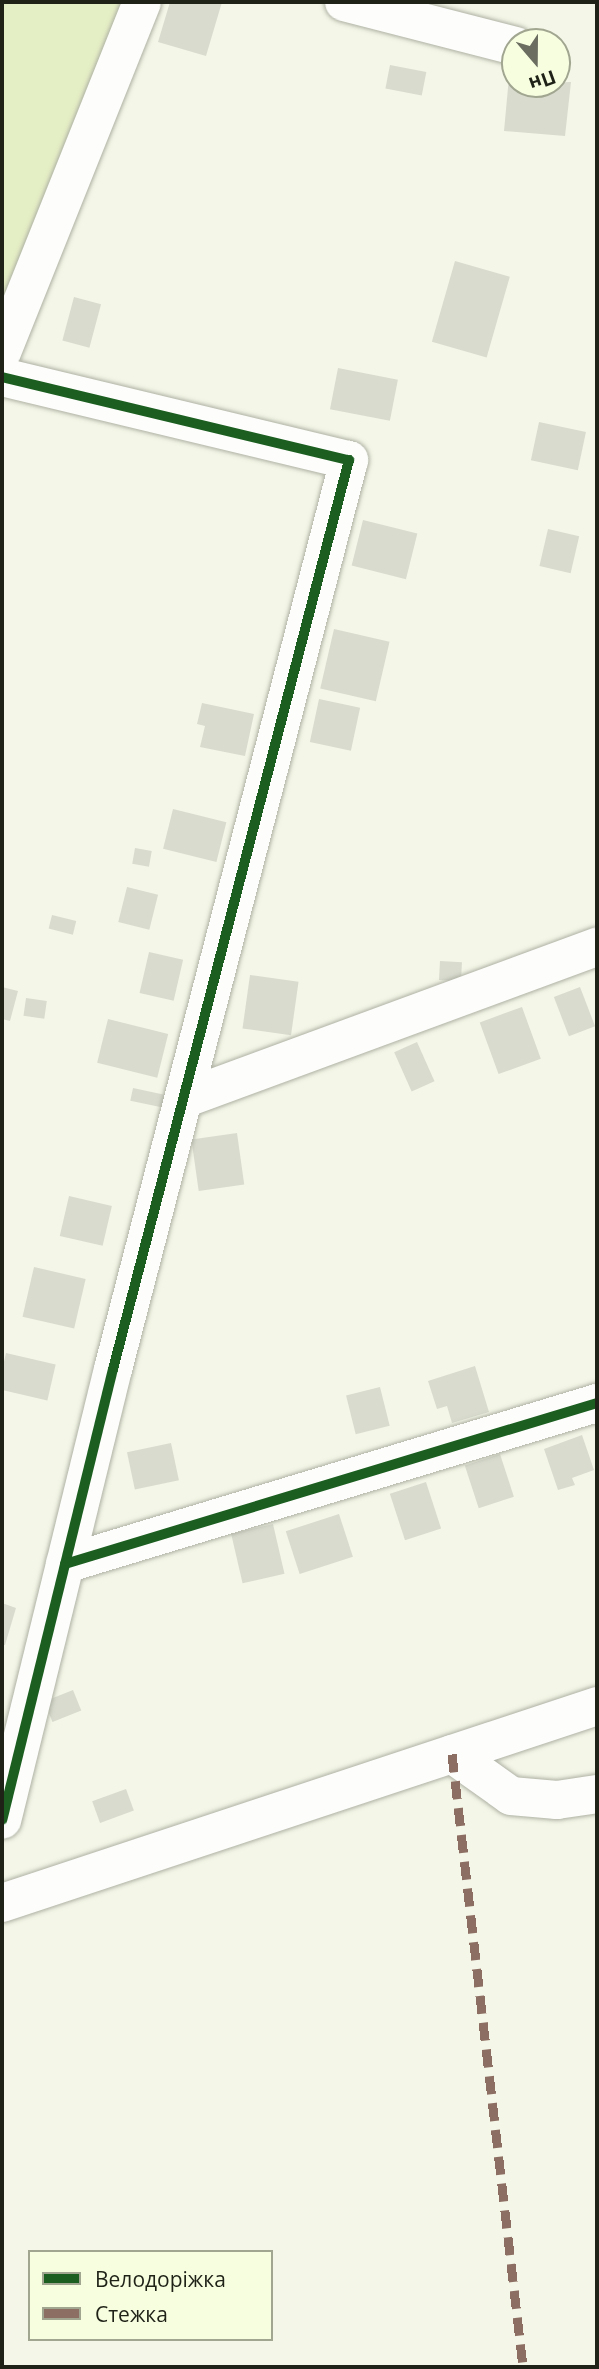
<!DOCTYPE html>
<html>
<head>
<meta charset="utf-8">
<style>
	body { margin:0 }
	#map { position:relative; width:599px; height:2369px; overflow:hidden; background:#f4f7e7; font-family:"Open Sans",sans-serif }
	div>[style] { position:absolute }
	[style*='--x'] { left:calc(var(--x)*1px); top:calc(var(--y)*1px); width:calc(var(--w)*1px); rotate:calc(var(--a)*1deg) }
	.green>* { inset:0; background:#e5efc5 }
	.building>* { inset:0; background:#d8dbce; transform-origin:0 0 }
	.roads { filter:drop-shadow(0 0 2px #aeb1a4) drop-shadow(0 0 2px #aeb1a4) }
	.minor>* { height:38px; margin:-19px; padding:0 19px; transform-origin:19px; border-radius:19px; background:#fdfefb }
	.quiet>* { height:9px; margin-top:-4.5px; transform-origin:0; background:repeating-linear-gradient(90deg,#8d6e63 0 18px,transparent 0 27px) }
	.cycleway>* { height:10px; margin:-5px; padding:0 5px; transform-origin:5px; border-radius:5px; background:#1b5e20 }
	span { translate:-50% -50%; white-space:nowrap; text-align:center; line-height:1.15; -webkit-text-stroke:6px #f7fee0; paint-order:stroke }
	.frame { position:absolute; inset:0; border:4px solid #1f2217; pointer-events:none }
	.legend { position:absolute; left:28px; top:2250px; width:245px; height:91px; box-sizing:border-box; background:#f7fee0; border:2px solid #a1a690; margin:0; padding:9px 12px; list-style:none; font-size:21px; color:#1f2217 }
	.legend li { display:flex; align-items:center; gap:14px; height:35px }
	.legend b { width:35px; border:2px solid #a1a690 }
	.north { position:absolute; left:501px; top:28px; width:70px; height:70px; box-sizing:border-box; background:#f7fee0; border:2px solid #a1a690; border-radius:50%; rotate:160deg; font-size:19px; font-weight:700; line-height:28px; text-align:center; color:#1f2217 }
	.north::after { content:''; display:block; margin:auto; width:24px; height:32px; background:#6a6d60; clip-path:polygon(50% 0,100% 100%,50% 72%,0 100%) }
</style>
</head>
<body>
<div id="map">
	<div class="green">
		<i style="clip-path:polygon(2px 2px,130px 2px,11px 292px,2px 296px)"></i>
	</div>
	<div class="building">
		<i style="clip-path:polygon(170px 2px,222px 2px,206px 56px,158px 42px)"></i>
		<i style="left:390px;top:65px;width:37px;height:24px;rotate:11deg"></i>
		<i style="clip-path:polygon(509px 77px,515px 78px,515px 84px,571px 82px,565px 136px,504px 131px)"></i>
		<i style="left:455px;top:261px;width:57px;height:84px;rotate:16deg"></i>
		<i style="left:74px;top:297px;width:28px;height:45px;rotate:15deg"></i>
		<i style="left:338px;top:368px;width:61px;height:42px;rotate:11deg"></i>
		<i style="left:539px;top:422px;width:48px;height:39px;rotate:12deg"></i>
		<i style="left:363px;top:520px;width:56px;height:47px;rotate:14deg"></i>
		<i style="left:548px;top:529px;width:32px;height:38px;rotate:13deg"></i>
		<i style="left:334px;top:629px;width:57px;height:61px;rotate:13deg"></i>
		<i style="left:319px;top:699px;width:42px;height:44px;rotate:12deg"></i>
		<i style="clip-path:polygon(202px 703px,254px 714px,245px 756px,200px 747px,205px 726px,197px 724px)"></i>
		<i style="left:173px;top:809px;width:55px;height:41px;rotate:14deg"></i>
		<i style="left:135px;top:848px;width:17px;height:16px;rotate:10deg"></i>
		<i style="left:127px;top:887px;width:32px;height:36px;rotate:14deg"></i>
		<i style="left:52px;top:915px;width:25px;height:14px;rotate:14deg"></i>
		<i style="left:149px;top:952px;width:35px;height:42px;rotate:13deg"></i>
		<i style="left:440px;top:961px;width:22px;height:19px;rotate:3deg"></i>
		<i style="left:250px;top:975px;width:49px;height:54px;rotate:8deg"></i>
		<i style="clip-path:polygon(2px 987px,18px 991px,10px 1021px,2px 1019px)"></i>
		<i style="left:580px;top:987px;width:42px;height:28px;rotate:69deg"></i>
		<i style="left:26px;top:998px;width:21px;height:18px;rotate:8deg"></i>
		<i style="left:522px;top:1007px;width:55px;height:45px;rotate:70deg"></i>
		<i style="left:108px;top:1019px;width:62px;height:45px;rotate:14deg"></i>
		<i style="left:417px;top:1042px;width:43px;height:25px;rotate:66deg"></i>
		<i style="left:133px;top:1088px;width:38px;height:13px;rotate:12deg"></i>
		<i style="left:237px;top:1133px;width:52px;height:46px;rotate:82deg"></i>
		<i style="left:69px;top:1196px;width:44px;height:41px;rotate:13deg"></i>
		<i style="left:34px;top:1267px;width:53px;height:51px;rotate:13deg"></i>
		<i style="left:6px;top:1353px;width:51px;height:37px;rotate:13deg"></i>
		<i style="clip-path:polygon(475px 1366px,489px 1412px,452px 1423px,447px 1406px,437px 1409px,428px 1381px)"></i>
		<i style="left:380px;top:1387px;width:40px;height:35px;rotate:76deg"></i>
		<i style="clip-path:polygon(582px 1435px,594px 1470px,572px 1478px,575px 1485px,558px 1490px,544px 1449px)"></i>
		<i style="left:171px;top:1443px;width:38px;height:45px;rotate:78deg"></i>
		<i style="left:500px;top:1454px;width:45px;height:37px;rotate:72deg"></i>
		<i style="left:426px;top:1482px;width:49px;height:38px;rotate:72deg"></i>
		<i style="left:339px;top:1514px;width:45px;height:56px;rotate:72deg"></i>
		<i style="left:273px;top:1524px;width:51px;height:43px;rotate:77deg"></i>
		<i style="clip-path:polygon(2px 1603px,16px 1608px,5px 1645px,2px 1645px)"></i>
		<i style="left:73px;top:1690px;width:22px;height:31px;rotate:68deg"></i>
		<i style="left:126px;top:1789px;width:23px;height:36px;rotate:70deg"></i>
	</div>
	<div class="roads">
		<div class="minor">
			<i style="--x:344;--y:2;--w:177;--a:14.4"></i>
			<i style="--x:2;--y:352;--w:377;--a:-68.2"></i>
			<i style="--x:2;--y:377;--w:357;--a:13.5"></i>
			<i style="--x:349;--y:460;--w:939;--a:104.55"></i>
			<i style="--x:113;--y:1369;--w:464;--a:103.8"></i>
			<i style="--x:186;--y:1098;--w:438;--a:-20.2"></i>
			<i style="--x:65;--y:1564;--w:556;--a:-16.84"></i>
			<i style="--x:452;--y:1754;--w:72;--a:35.4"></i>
			<i style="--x:511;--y:1796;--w:46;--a:5"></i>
			<i style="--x:557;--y:1800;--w:40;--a:-8.5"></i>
			<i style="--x:2;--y:1903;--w:627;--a:-18.32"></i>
		</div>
	</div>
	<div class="quiet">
		<i style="--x:452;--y:1754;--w:617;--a:83.39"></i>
	</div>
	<div class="cycleway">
		<i style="--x:2;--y:377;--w:357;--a:13.5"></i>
		<i style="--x:349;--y:460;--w:939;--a:104.55"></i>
		<i style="--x:113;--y:1369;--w:464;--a:103.8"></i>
		<i style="--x:65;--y:1564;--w:556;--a:-16.84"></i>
	</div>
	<div class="frame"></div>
	<ul class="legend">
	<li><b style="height:9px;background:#1b5e20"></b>Велодоріжка</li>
	<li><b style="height:9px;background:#8d6e63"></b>Стежка</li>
	</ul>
	<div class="north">Пн</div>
</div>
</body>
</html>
